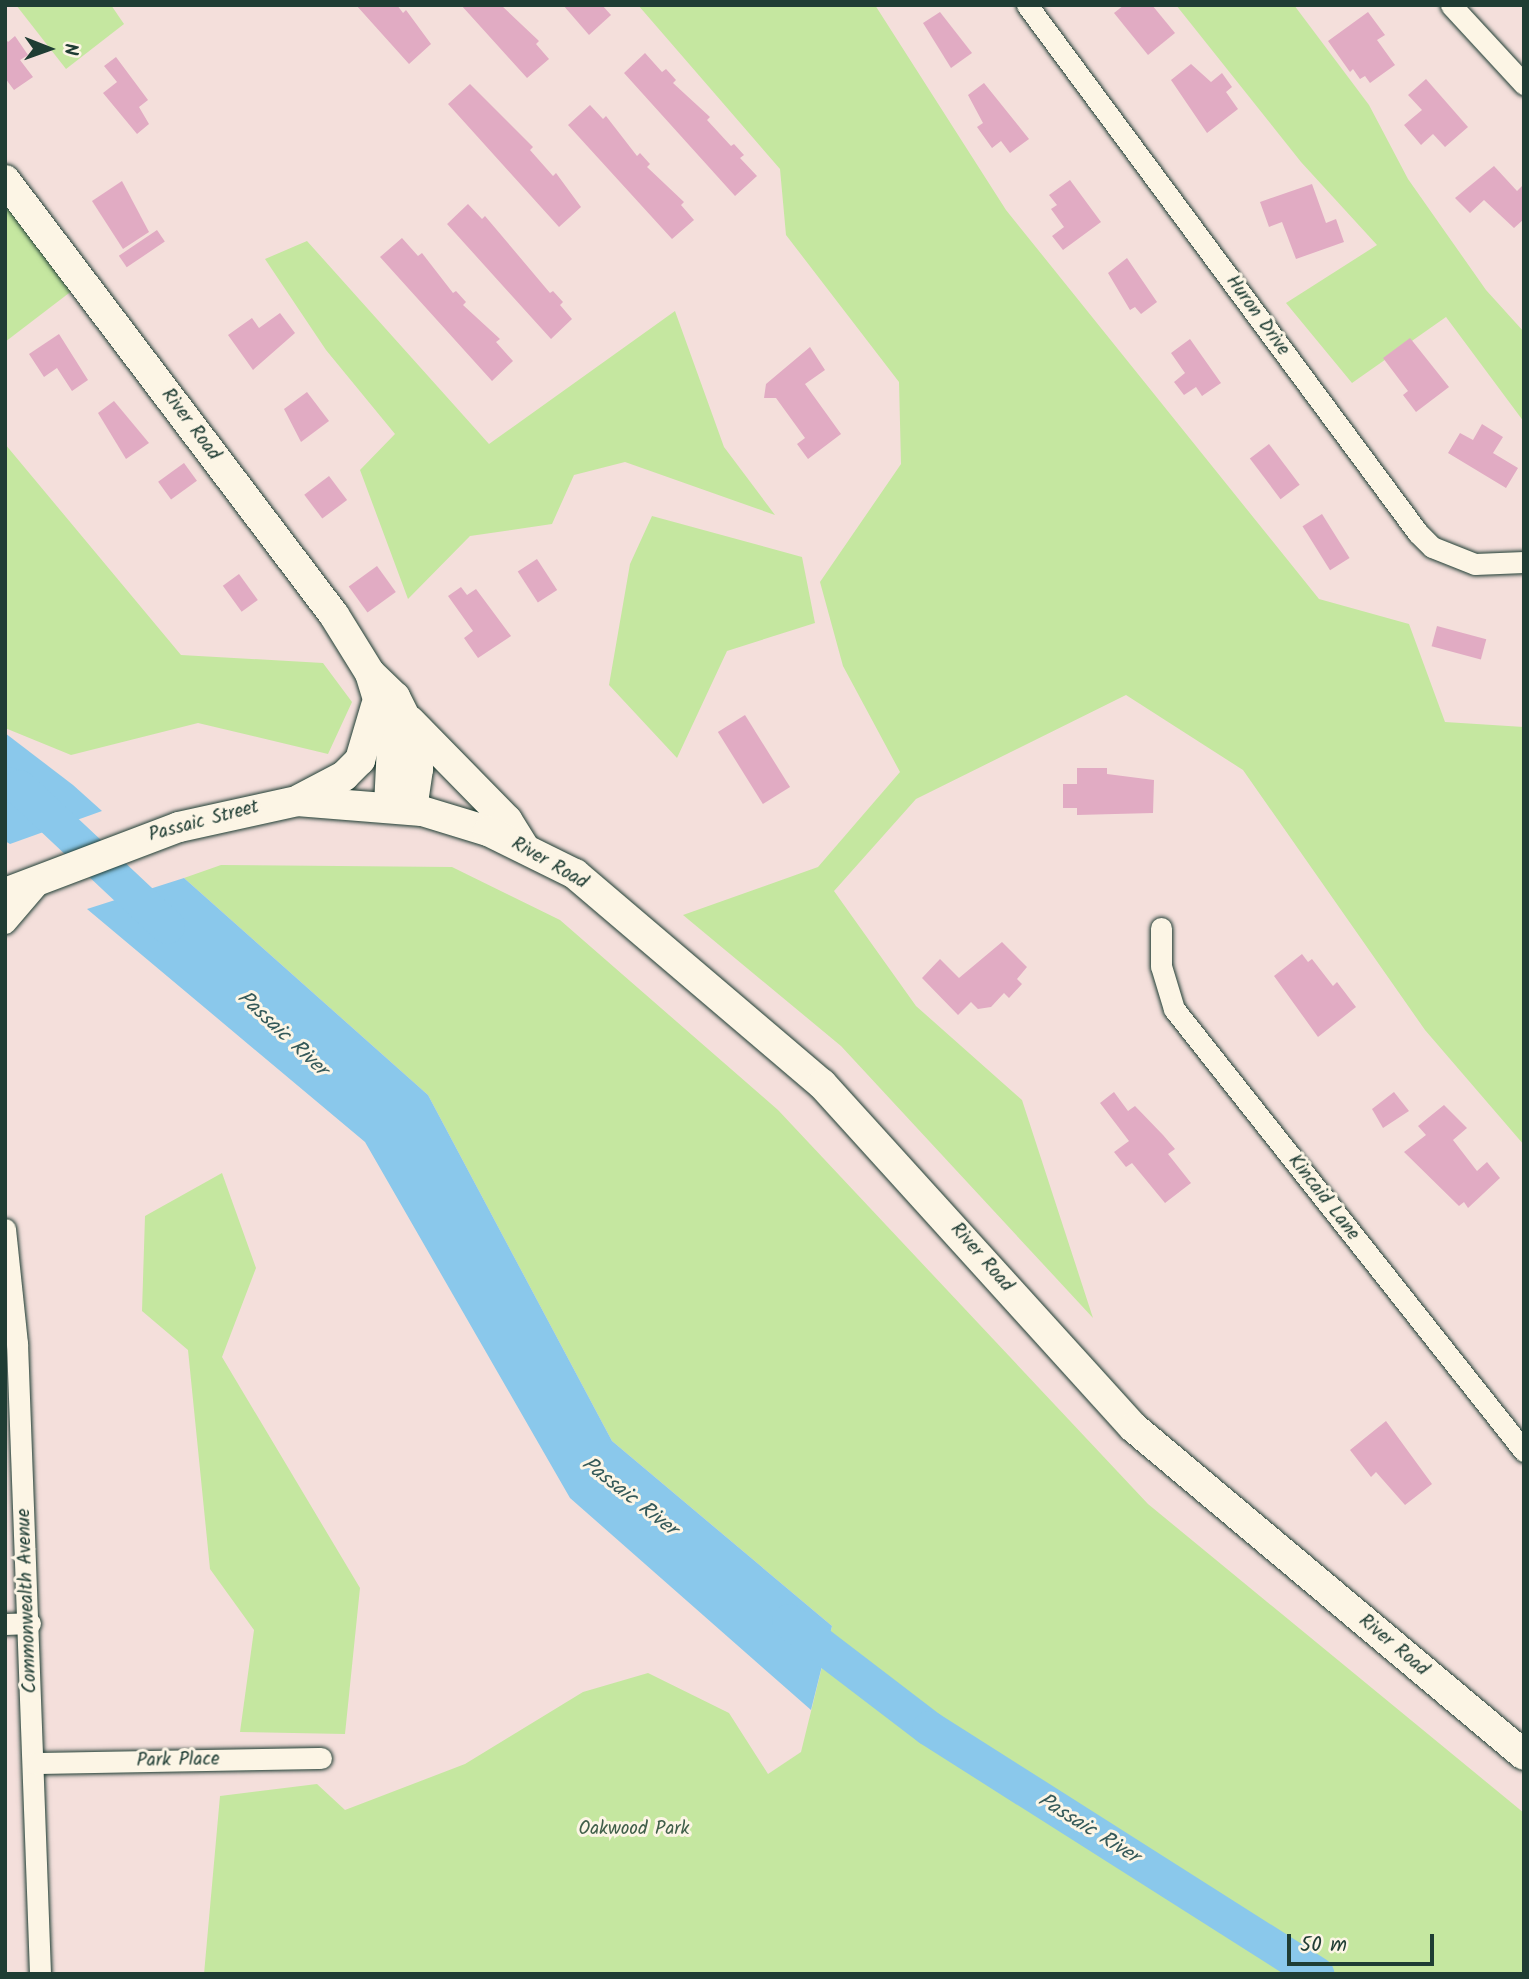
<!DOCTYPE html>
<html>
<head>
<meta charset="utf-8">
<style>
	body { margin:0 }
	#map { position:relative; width:1529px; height:1979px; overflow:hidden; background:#f4dfdb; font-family:Kalam,sans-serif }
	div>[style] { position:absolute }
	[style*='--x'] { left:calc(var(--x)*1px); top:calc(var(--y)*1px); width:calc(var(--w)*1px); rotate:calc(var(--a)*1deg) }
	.green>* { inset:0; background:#c5e7a0 }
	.water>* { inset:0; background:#8ac8eb }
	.river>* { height:35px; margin:-17.5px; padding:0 17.5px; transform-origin:17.5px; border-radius:17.5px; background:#8ac8eb }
	.building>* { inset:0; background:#e1abc3; transform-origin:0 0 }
	.roads { filter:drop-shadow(0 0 2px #1f3d34) drop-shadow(0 0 2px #1f3d34) }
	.street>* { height:21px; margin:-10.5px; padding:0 10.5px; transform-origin:10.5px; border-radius:10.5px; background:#fcf5e5 }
	.secondary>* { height:30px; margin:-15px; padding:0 15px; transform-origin:15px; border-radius:15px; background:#fcf5e5 }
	span { translate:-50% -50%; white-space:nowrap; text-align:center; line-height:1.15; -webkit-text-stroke:6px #fcf5e5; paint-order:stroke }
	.street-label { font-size:19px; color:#1f3d34 }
	.park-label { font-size:19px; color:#405f4a }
	.water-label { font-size:21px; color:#345959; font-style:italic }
	.frame { position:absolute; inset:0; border:7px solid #1f3d34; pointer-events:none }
	.north { position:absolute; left:14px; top:14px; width:70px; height:70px; -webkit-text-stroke:5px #fcf5e5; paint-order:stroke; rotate:91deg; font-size:19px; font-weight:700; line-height:28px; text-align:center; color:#1f3d34 }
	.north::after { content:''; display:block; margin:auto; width:24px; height:32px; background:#1f3d34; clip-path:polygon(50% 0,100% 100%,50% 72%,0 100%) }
	.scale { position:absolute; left:1287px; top:1934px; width:147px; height:32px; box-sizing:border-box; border:4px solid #1f3d34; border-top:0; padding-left:9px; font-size:21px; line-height:24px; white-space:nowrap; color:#1f3d34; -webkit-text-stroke:5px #fcf5e5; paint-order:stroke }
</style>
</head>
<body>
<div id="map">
	<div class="green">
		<i style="clip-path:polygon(16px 5px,111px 5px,124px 24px,66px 69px)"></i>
		<i style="clip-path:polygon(638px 5px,875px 5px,1006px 210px,1319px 599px,1409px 624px,1445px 722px,1524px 727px,1524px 1145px,1425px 1030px,1243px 770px,1126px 695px,916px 799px,834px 891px,916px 1006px,1022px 1100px,1093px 1318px,841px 1046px,683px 915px,818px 867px,900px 772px,843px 666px,820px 582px,901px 464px,899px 382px,786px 235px,780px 169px)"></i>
		<i style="clip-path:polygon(1176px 5px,1294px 5px,1369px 105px,1408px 179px,1486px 290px,1524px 332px,1524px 422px,1446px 317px,1352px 383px,1286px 303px,1377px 245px,1301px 162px)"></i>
		<i style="clip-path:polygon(5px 200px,73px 290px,5px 342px)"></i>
		<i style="clip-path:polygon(307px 241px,489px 444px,675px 311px,724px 447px,775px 515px,625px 462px,574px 475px,552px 524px,470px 536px,408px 599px,360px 470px,395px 434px,326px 350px,265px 259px)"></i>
		<i style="clip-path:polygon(5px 444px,181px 655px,323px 663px,352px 702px,328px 754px,198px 723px,71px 755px,5px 728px)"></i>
		<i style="clip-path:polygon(652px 516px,802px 557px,815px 623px,727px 651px,677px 758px,609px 685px,630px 564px)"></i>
		<i style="clip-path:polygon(221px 865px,452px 867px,560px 920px,778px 1110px,1148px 1504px,1524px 1813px,1524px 1974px,204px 1974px,220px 1796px,317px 1784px,345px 1810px,465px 1764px,583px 1692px,648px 1673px,729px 1713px,768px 1774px,801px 1752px,832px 1626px,612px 1441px,428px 1095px,184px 878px)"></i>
		<i style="clip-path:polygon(222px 1173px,256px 1268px,222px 1357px,360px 1588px,345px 1734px,240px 1732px,254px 1630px,210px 1569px,188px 1350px,142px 1311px,145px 1216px)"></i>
	</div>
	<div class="water">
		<i style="clip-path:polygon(5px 733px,73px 785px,102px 811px,10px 844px,5px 841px)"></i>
		<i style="clip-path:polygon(184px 878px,428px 1095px,612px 1441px,832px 1626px,811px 1710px,570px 1498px,365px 1142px,87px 909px)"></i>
	</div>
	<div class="river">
		<i style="--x:5;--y:784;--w:14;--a:12"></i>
		<i style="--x:19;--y:787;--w:203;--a:43.2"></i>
		<i style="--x:789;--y:1621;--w:176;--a:37.4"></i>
		<i style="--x:929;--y:1728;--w:459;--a:32.4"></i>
	</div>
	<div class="building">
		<i style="clip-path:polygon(356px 5px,397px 5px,403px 13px,406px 10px,431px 44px,409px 64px)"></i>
		<i style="clip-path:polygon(461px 5px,501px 5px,539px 41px,536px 44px,549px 59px,527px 78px)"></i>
		<i style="clip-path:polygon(563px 5px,602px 5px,611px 15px,589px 35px)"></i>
		<i style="clip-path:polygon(1124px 5px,1152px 5px,1175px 33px,1148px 55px,1114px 13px)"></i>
		<i style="clip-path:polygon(940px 12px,972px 53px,951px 68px,923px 23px)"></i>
		<i style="clip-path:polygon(1368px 12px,1385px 35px,1377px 40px,1395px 65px,1370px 83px,1365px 76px,1360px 79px,1353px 69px,1350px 72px,1328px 41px)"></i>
		<i style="clip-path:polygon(15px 36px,28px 55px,20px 60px,33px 77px,14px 90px,5px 78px,5px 38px,8px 42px)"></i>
		<i style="clip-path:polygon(645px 53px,662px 72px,666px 69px,676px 80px,673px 83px,710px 117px,707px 120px,731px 146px,734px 144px,744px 155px,740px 158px,757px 176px,735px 196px,624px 73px)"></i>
		<i style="clip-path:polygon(116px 57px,148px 100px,139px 107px,149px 124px,137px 134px,103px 93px,117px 82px,104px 66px)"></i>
		<i style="clip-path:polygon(1191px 64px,1211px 82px,1222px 73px,1232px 87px,1226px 92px,1238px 109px,1207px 133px,1171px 80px)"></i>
		<i style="clip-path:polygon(1426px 79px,1468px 127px,1445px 147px,1433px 134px,1421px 145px,1404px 125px,1422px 110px,1408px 95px)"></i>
		<i style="clip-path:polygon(984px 83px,1029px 139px,1010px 153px,1001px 141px,992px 148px,977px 127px,983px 123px,968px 95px)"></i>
		<i style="clip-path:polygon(470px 84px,533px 147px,530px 150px,553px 176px,556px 173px,581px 207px,559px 227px,448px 104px)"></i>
		<i style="clip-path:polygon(590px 105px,603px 119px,606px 116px,637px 156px,640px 153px,650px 164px,647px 167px,684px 202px,681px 205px,694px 220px,672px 239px,568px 125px)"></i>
		<i style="clip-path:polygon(1494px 166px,1517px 191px,1524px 184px,1524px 219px,1514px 228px,1484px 200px,1470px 213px,1455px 198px)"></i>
		<i style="clip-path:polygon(1070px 180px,1101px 222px,1063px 250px,1052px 236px,1064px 227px,1051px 209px,1057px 205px,1049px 195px)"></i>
		<i style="clip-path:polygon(122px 181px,149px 232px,123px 249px,92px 201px)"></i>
		<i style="clip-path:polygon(1312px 184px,1326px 223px,1336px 219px,1344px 242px,1296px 259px,1282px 222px,1269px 227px,1260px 202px)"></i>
		<i style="clip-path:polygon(468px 204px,482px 219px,485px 216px,550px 293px,553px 291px,563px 302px,560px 305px,572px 319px,551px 339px,447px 224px)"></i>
		<i style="left:157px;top:230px;width:14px;height:46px;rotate:56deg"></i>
		<i style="clip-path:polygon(402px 238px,418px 256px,422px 253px,453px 293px,456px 291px,466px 302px,463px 305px,500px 339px,496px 342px,513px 361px,492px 381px,380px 257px)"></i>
		<i style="clip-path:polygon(1127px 258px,1157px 302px,1141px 314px,1135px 307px,1130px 310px,1108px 273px)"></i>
		<i style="clip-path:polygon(280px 313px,295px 333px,253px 370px,228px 335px,252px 318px,259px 328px)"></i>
		<i style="clip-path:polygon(59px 334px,88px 380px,72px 391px,57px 368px,44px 377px,29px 354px)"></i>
		<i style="clip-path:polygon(1410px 338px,1449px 387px,1416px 412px,1403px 395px,1408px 391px,1383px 358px)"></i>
		<i style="clip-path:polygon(1190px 339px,1221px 383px,1202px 396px,1196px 387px,1184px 395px,1174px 382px,1185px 373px,1171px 353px)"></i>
		<i style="clip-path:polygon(810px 347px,825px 370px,805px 384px,841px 434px,808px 459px,797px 444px,805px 438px,776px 398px,764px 398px,766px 384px)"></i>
		<i style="clip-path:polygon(307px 392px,329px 421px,301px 442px,284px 409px)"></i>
		<i style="clip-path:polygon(114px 401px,149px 443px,126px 459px,98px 413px)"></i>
		<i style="clip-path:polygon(1482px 424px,1503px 437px,1493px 453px,1518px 468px,1506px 488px,1448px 453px,1460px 433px,1473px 440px)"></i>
		<i style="left:1269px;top:444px;width:51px;height:24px;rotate:53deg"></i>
		<i style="left:184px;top:463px;width:22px;height:32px;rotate:54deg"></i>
		<i style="left:329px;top:476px;width:30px;height:31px;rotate:53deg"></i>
		<i style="left:1322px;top:514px;width:52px;height:23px;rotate:58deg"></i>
		<i style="left:537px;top:559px;width:37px;height:23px;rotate:57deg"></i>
		<i style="left:377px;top:566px;width:32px;height:35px;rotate:54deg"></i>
		<i style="left:239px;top:574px;width:32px;height:20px;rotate:54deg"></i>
		<i style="clip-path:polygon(461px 587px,467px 595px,476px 589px,511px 636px,478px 658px,464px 638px,473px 631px,448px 596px)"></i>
		<i style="left:1437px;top:626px;width:51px;height:21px;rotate:15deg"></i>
		<i style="left:745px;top:715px;width:85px;height:32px;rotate:58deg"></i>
		<i style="clip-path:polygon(1077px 768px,1107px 768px,1107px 774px,1154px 780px,1153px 813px,1077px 815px,1077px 808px,1063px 808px,1063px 784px,1077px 784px)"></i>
		<i style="clip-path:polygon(1002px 942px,1027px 967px,1017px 979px,1022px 984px,1009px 998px,1004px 993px,991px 1007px,978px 1009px,971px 1002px,958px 1015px,922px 978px,940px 959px,959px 978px)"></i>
		<i style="clip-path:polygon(1302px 954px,1308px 962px,1312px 959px,1333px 986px,1337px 982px,1356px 1007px,1318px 1037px,1274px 976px)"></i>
		<i style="clip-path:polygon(1114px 1092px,1128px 1111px,1135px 1106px,1163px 1135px,1175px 1149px,1168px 1154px,1191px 1183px,1165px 1203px,1132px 1163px,1126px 1167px,1114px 1152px,1129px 1141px,1100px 1103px)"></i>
		<i style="clip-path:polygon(1394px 1092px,1409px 1111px,1383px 1128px,1372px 1109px)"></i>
		<i style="clip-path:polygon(1444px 1105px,1467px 1128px,1453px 1140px,1477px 1171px,1487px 1162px,1500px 1178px,1468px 1208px,1464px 1202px,1459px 1206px,1404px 1152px,1426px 1135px,1418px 1126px)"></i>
		<i style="clip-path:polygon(1386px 1421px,1432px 1484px,1405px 1505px,1376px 1472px,1371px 1477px,1350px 1450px)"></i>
	</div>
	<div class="roads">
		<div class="street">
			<i style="--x:1027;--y:5;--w:657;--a:53.48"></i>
			<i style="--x:1418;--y:533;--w:20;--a:45"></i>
			<i style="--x:1432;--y:547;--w:46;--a:21.6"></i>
			<i style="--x:1475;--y:564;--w:49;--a:-2.3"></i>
			<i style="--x:1451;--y:5;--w:108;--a:47.3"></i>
			<i style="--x:5;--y:923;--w:54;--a:-49.5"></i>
			<i style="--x:1161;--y:928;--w:38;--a:90"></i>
			<i style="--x:1161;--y:966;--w:45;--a:73.2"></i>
			<i style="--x:1174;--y:1009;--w:564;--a:51.63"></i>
			<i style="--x:5;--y:1229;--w:115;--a:84"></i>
			<i style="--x:17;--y:1343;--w:631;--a:87.91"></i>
			<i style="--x:5;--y:1624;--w:25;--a:-2"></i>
			<i style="--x:35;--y:1763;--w:286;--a:-1"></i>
		</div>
		<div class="secondary">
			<i style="--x:5;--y:180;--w:545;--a:52.9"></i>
			<i style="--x:334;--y:615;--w:68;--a:58.2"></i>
			<i style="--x:370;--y:673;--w:35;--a:44"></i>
			<i style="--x:395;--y:697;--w:42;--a:63.4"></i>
			<i style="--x:414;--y:735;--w:34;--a:83"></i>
			<i style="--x:418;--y:769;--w:40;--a:98.5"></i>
			<i style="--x:370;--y:673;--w:75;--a:73"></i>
			<i style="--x:392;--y:745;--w:61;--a:92.8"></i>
			<i style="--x:410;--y:721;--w:139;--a:45.6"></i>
			<i style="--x:507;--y:820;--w:32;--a:58"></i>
			<i style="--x:300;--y:799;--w:50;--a:-27.6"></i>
			<i style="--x:344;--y:776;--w:23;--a:-45"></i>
			<i style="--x:360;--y:760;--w:56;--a:-73.5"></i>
			<i style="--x:5;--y:893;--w:186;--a:-20.8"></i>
			<i style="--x:179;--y:827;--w:121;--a:-12.4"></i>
			<i style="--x:297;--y:801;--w:125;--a:4.6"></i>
			<i style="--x:422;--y:811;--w:69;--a:16.9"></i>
			<i style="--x:488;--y:831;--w:97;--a:26.3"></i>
			<i style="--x:575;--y:874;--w:324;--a:40.4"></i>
			<i style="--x:822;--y:1084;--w:463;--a:47.8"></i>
			<i style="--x:1133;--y:1427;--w:510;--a:39.99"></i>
		</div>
	</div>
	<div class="street-label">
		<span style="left:1257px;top:316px;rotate:54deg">Huron Drive</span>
		<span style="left:190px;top:425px;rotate:53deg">River Road</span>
		<span style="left:204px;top:822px;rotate:-15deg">Passaic Street</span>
		<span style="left:549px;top:864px;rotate:30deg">River Road</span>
		<span style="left:1323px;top:1198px;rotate:52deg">Kincaid Lane</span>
		<span style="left:981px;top:1258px;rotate:49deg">River Road</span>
		<span style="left:28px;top:1601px;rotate:-92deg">Commonwealth Avenue</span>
		<span style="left:1393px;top:1646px;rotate:40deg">River Road</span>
		<span style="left:178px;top:1761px;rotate:-1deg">Park Place</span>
	</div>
	<div class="park-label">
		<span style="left:634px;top:1830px">Oakwood Park</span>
	</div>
	<div class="water-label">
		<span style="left:282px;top:1034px;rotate:43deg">Passaic River</span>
		<span style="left:629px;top:1497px;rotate:38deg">Passaic River</span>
		<span style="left:1088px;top:1829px;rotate:32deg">Passaic River</span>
	</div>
	<div class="frame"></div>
	<div class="north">N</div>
	<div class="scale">50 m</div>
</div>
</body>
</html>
